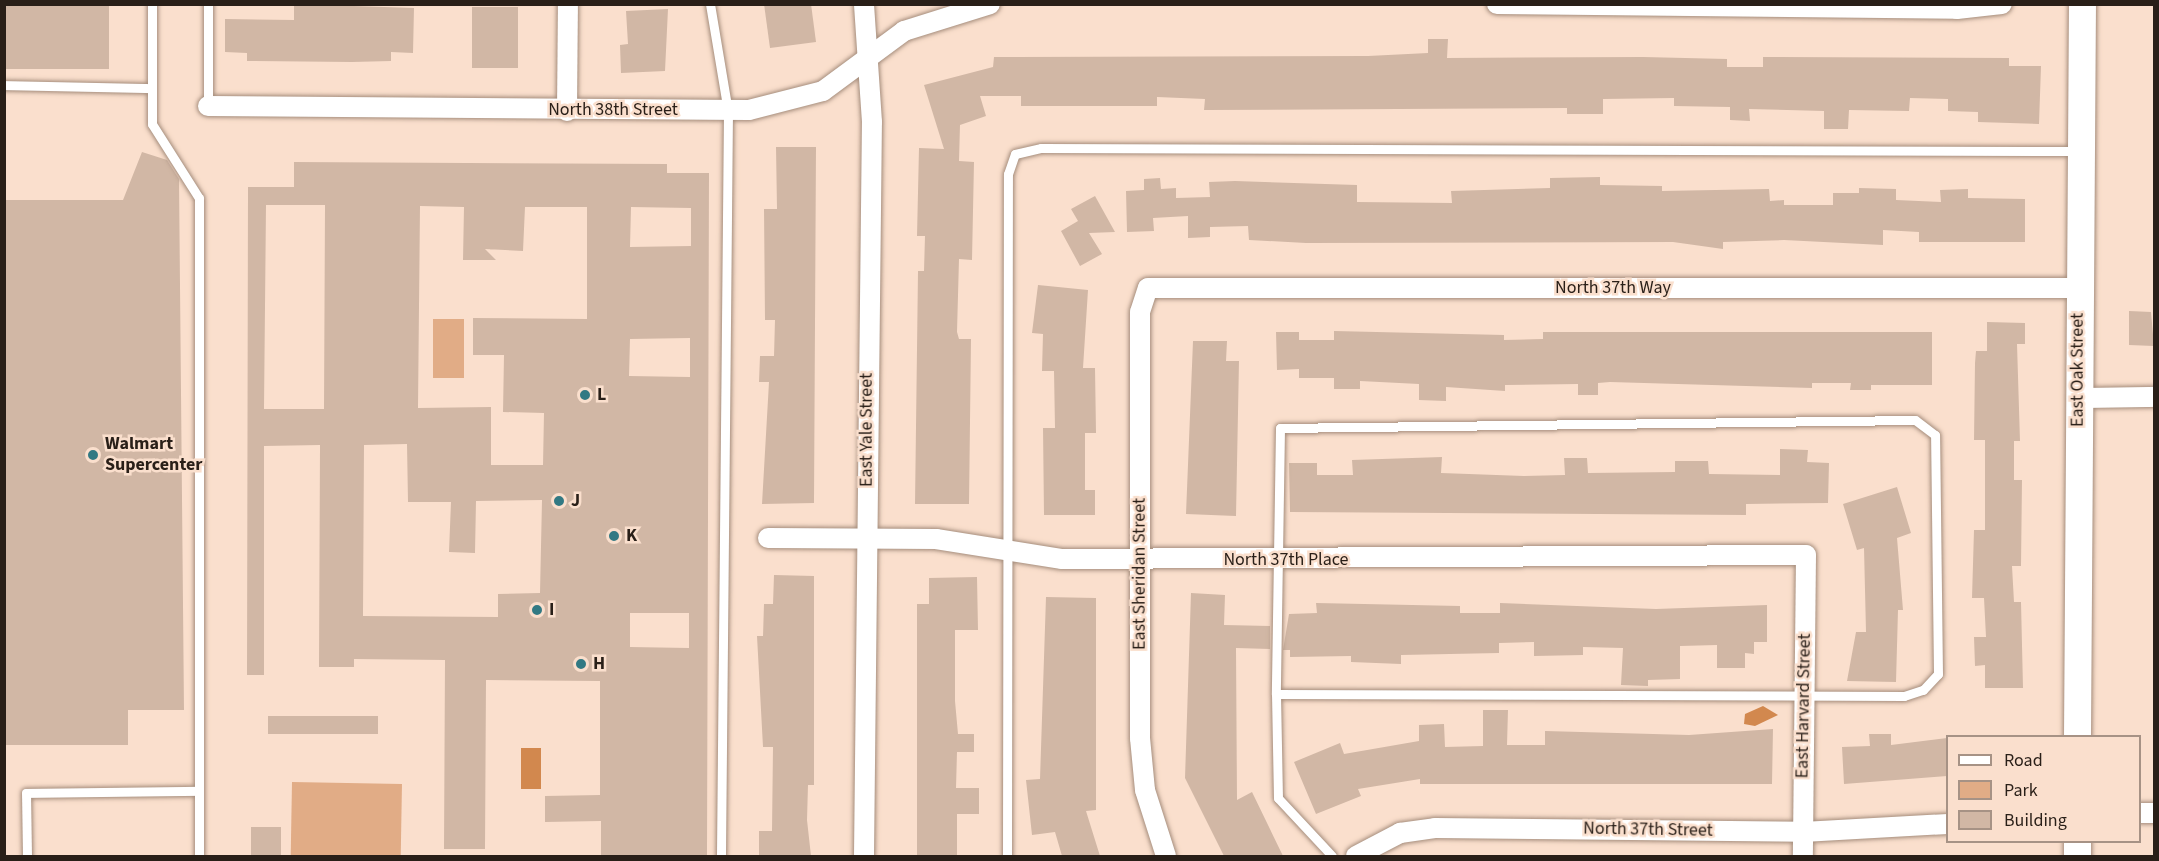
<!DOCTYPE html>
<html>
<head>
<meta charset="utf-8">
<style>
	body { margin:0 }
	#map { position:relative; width:2159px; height:861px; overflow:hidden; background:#fadfcd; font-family:"Source Sans 3",sans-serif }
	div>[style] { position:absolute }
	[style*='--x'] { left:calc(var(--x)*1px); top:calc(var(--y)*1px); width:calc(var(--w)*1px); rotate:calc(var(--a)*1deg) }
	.green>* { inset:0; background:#e1ac86; transform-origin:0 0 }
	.water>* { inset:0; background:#d2884e; transform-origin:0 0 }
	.building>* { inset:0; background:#d1b7a5; transform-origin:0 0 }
	.roads { filter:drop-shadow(0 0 2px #a58d7c) drop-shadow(0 0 2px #a58d7c) }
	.lane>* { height:9px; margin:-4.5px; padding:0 4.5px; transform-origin:4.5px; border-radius:4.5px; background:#fff }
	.street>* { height:20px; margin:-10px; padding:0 10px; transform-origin:10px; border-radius:10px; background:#fff }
	.secondary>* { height:27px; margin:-13.5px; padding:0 13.5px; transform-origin:13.5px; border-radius:13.5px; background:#fff }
	.dots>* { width:16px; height:16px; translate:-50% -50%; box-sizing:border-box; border:3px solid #fadfcd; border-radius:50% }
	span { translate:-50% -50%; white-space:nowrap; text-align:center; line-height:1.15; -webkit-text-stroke:5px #fadfcd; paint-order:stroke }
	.street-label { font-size:18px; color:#291f18 }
	.poi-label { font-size:18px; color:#291f18; font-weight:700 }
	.left { translate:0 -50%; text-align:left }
	.frame { position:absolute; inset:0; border:6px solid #291f18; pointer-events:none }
	.legend { position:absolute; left:1946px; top:735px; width:195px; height:108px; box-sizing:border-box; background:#fadfcd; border:2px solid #a69285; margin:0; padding:8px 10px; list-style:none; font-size:18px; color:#291f18 }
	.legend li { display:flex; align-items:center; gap:12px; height:30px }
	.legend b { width:30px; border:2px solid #a69285 }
</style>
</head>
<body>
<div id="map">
	<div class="green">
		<i style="left:433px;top:319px;width:31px;height:59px"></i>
		<i style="left:292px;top:782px;width:110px;height:74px;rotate:1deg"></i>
	</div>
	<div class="water">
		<i style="clip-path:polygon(1763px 706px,1778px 715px,1755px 726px,1744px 724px,1745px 714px)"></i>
		<i style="left:521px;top:748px;width:20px;height:41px"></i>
	</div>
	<div class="building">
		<i style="left:4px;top:4px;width:105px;height:65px"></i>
		<i style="clip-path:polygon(294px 4px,414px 8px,413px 53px,391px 52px,391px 61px,352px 62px,247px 61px,247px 53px,225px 52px,225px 19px,294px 20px)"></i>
		<i style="clip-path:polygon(764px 4px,811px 4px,816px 42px,770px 48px)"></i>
		<i style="left:472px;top:7px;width:46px;height:61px"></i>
		<i style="clip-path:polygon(668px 9px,665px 71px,621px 73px,620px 45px,628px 44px,626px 11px)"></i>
		<i style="clip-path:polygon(1428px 39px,1448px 39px,1447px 58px,1643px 57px,1727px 59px,1727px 67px,1763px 67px,1763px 57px,2009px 58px,2009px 66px,2041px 66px,2039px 124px,1978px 122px,1978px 112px,1948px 111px,1948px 99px,1910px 98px,1909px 111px,1849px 110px,1848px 129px,1824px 129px,1824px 111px,1749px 109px,1750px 121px,1730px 120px,1730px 107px,1674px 106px,1674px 98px,1603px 99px,1603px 114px,1567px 114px,1567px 108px,1204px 110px,1205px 99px,1157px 97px,1157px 106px,1021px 106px,1021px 96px,980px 96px,986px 116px,960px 125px,959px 161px,974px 162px,972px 260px,959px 259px,957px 332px,959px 339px,971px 339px,969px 504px,915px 504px,918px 271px,924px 271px,925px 236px,917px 236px,919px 148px,944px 149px,924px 85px,993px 67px,994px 57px,1368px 56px,1428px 53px)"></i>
		<i style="clip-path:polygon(776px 147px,816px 147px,814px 503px,762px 504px,769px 382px,759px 382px,760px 356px,774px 356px,775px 320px,765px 320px,764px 209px,777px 209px)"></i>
		<i style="clip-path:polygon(142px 152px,167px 160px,179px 179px,184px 710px,128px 710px,128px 745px,4px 745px,4px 200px,123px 200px)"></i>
		<i style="clip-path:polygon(evenodd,294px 162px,667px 164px,667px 173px,709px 173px,707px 856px,601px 856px,601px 821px,545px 822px,545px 796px,600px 795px,600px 681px,486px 680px,485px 849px,444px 849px,445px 660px,354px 659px,354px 667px,319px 667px,320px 445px,264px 446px,264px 675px,247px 675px,248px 187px,294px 187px,294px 162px,266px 205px,325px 205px,324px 409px,264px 409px,266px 205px,294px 162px,420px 206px,464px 207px,463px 260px,496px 260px,485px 249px,523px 251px,525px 207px,587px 207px,587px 319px,473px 318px,473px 355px,504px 355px,503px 412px,544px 413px,543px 465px,491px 465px,491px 407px,418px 408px,420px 206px,294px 162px,631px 207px,691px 208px,691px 246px,630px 247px,631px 207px,294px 162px,690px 338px,690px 377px,629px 376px,630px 339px,690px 338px,294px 162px,407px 444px,408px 502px,451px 502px,449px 552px,475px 553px,476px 501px,542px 500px,540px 593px,498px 594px,498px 617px,363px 616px,364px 445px,407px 444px,294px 162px,630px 613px,689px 613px,689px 648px,630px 647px,630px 613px)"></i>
		<i style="clip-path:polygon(1600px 177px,1600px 185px,1662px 186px,1662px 191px,1769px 189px,1770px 201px,1784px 200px,1784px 205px,1833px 205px,1833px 193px,1859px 193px,1859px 188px,1896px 189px,1896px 200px,1941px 202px,1940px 190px,1968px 189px,1968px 198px,2025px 199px,2025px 242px,1919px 242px,1919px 232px,1883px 230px,1883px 245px,1784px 240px,1723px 242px,1723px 249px,1673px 242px,1306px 243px,1249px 240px,1248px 226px,1210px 227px,1210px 237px,1188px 238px,1188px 216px,1153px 218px,1154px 231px,1127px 232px,1126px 191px,1144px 190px,1144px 179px,1160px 178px,1161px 189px,1176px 188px,1176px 198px,1210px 197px,1209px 182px,1235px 181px,1357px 185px,1357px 202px,1452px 203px,1451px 191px,1550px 188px,1550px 178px)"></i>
		<i style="clip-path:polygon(1095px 196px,1115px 232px,1089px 233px,1102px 254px,1080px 266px,1061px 231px,1078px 221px,1071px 209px)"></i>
		<i style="clip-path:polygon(1038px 285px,1088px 290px,1083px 368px,1095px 368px,1096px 433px,1085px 433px,1085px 490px,1095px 490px,1095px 515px,1044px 515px,1043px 428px,1055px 428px,1054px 371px,1042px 371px,1043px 334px,1032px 333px)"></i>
		<i style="clip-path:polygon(2129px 311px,2151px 312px,2154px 346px,2129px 345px)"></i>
		<i style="clip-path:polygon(1987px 322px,2025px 323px,2025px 344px,2017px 344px,2020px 441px,2014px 441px,2014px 480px,2022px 480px,2021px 566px,2012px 566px,2014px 602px,2021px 602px,2023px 688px,1985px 688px,1985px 665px,1975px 666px,1974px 637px,1986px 637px,1984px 598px,1972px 598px,1974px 530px,1985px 530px,1985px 440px,1974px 440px,1975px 363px,1976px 351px,1987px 351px)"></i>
		<i style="clip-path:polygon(1334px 331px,1504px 335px,1504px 340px,1543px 339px,1543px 332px,1932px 332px,1932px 385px,1871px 385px,1871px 390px,1850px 390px,1851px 383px,1812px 383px,1812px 388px,1610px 382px,1598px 383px,1598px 395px,1578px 395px,1578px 384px,1505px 385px,1505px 391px,1446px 387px,1446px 401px,1419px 400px,1419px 384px,1360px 381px,1360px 389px,1334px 389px,1334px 378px,1299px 378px,1299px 369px,1277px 370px,1276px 332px,1299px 332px,1299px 340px,1334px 340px)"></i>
		<i style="clip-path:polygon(1193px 341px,1227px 341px,1226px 361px,1239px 361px,1236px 516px,1186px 514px)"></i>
		<i style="clip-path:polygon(1780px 449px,1808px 450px,1807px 462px,1829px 463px,1828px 503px,1746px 504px,1746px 515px,1290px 512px,1289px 463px,1317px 463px,1317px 475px,1353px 475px,1352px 460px,1442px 457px,1441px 473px,1524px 476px,1565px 475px,1564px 458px,1587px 458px,1588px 473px,1675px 472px,1675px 461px,1708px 461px,1709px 474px,1780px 475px)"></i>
		<i style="clip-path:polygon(1897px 487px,1911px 533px,1897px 538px,1903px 610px,1898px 610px,1896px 682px,1847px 681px,1856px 632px,1866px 632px,1864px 548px,1857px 550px,1843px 504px)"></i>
		<i style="clip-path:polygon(774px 575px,814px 576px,814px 785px,808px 785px,807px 820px,811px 856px,759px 856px,759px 831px,772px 831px,773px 747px,763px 747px,757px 636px,763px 636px,764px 604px,773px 604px)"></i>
		<i style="clip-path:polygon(977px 577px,978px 630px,955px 630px,955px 701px,958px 734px,974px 734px,974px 752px,957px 752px,956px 788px,979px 788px,979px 814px,957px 814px,957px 856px,917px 856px,917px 604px,929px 604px,929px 578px)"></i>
		<i style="clip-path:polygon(1191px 593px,1225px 595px,1224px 625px,1270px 626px,1270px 649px,1236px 648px,1237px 800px,1252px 792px,1283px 856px,1224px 856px,1185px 778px)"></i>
		<i style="clip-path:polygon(1046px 597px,1096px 598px,1096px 810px,1086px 811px,1100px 856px,1062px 856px,1055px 832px,1032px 835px,1026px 780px,1040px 779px)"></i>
		<i style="clip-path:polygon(1316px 603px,1460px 606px,1460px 613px,1500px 613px,1500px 603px,1656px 609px,1767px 605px,1767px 642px,1754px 642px,1754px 654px,1745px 653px,1745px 668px,1717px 668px,1717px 645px,1680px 646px,1680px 679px,1648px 680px,1648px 686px,1621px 685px,1623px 648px,1583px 647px,1583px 655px,1534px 656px,1534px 642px,1499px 643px,1499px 653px,1401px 655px,1401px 664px,1351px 662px,1351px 656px,1290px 657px,1290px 650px,1283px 650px,1289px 614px,1317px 613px)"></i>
		<i style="clip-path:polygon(1483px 710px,1508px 710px,1507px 745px,1545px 745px,1545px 731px,1689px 735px,1773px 729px,1772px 784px,1420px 784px,1420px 779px,1358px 789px,1361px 796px,1316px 814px,1294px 762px,1340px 743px,1344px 754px,1419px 741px,1419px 725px,1444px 724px,1445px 747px,1483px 746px)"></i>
		<i style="left:268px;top:716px;width:110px;height:18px"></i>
		<i style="clip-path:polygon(1869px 734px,1891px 734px,1891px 745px,1947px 738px,1947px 776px,1844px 784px,1842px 747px,1870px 746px)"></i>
		<i style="left:251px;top:827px;width:30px;height:29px"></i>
	</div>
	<div class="roads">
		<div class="lane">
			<i style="--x:710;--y:4;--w:109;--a:80.5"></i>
			<i style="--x:728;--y:111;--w:745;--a:90.54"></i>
			<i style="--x:4;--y:85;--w:148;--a:1.2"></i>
			<i style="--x:152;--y:88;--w:84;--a:-90"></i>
			<i style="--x:152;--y:88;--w:36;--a:90"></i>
			<i style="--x:152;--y:124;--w:88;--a:57.6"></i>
			<i style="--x:199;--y:198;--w:658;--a:90"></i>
			<i style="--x:208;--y:106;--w:102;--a:-90"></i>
			<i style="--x:1276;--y:694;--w:628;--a:0.18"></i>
			<i style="--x:1904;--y:696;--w:20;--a:-18"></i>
			<i style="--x:1923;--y:690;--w:22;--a:-47"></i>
			<i style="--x:1938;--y:674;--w:239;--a:-90.7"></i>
			<i style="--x:1935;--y:435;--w:25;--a:-143"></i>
			<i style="--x:1915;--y:420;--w:635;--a:179.28"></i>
			<i style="--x:1280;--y:428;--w:266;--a:90.9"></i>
			<i style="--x:1276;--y:694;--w:104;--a:88.9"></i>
			<i style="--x:1278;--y:798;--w:79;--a:47"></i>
			<i style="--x:27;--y:856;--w:63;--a:-90.9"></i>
			<i style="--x:26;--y:793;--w:173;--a:-0.7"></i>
			<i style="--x:1007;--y:856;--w:682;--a:-89.92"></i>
			<i style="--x:1008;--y:174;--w:21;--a:-71"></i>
			<i style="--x:1015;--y:154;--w:27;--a:-13"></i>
			<i style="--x:1041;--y:148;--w:1037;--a:0.17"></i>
		</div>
		<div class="street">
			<i style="--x:1497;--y:4;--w:460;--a:0.6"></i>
			<i style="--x:1957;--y:9;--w:45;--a:-6.3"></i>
			<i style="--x:208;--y:106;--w:541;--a:0.42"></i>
			<i style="--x:749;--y:110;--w:76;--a:-14.4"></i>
			<i style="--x:823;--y:91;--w:101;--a:-36.5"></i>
			<i style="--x:904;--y:31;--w:90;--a:-17.4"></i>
			<i style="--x:567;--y:111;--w:107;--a:-89.5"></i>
			<i style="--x:2078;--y:398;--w:76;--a:-0.8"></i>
			<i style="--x:768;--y:538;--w:168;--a:0.3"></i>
			<i style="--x:936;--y:539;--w:128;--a:9"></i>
			<i style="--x:1062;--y:559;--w:744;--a:-0.31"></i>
			<i style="--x:1806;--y:555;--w:301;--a:90.6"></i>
			<i style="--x:2140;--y:813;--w:14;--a:0"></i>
			<i style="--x:864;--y:856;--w:734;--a:-89.38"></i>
			<i style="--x:872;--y:122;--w:118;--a:-93.9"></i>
			<i style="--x:1166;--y:856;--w:69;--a:-107.7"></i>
			<i style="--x:1145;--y:790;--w:52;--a:-95.5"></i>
			<i style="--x:1140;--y:738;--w:426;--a:-90"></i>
			<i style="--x:1140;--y:312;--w:25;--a:-72"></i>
			<i style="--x:1148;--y:288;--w:931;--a:0"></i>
			<i style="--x:1356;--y:856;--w:50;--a:-27.6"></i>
			<i style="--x:1400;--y:833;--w:35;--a:-8"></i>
			<i style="--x:1435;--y:828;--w:368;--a:0.6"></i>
			<i style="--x:1803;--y:832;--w:145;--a:-3.2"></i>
		</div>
		<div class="secondary">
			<i style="--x:2077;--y:736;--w:732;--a:-89.61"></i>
			<i style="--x:2077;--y:856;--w:14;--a:-90"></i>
		</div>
	</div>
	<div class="dots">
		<i style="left:585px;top:395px;background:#327983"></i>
		<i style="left:93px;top:455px;background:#327983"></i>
		<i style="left:559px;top:501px;background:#327983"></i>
		<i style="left:614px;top:536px;background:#327983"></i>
		<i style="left:537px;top:610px;background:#327983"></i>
		<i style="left:581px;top:664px;background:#327983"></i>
	</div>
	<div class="street-label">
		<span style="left:613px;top:110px">North 38th Street</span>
		<span style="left:1613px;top:288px">North 37th Way</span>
		<span style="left:2078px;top:370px;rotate:-90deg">East Oak Street</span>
		<span style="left:867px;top:430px;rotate:-90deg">East Yale Street</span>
		<span style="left:1286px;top:560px">North 37th Place</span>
		<span style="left:1140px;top:574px;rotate:-90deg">East Sheridan Street</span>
		<span style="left:1804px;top:706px;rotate:-89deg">East Harvard Street</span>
		<span style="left:1648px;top:830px;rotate:1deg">North 37th Street</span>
	</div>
	<div class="poi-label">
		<span class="left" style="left:597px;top:395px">L</span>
		<span class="left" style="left:105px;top:455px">Walmart<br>Supercenter</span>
		<span class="left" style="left:571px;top:501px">J</span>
		<span class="left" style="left:626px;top:536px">K</span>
		<span class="left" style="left:549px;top:610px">I</span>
		<span class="left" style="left:593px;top:664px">H</span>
	</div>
	<div class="frame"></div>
	<ul class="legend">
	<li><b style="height:8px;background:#fff"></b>Road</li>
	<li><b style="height:16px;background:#e1ac86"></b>Park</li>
	<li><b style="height:16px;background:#d1b7a5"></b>Building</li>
	</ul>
</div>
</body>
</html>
